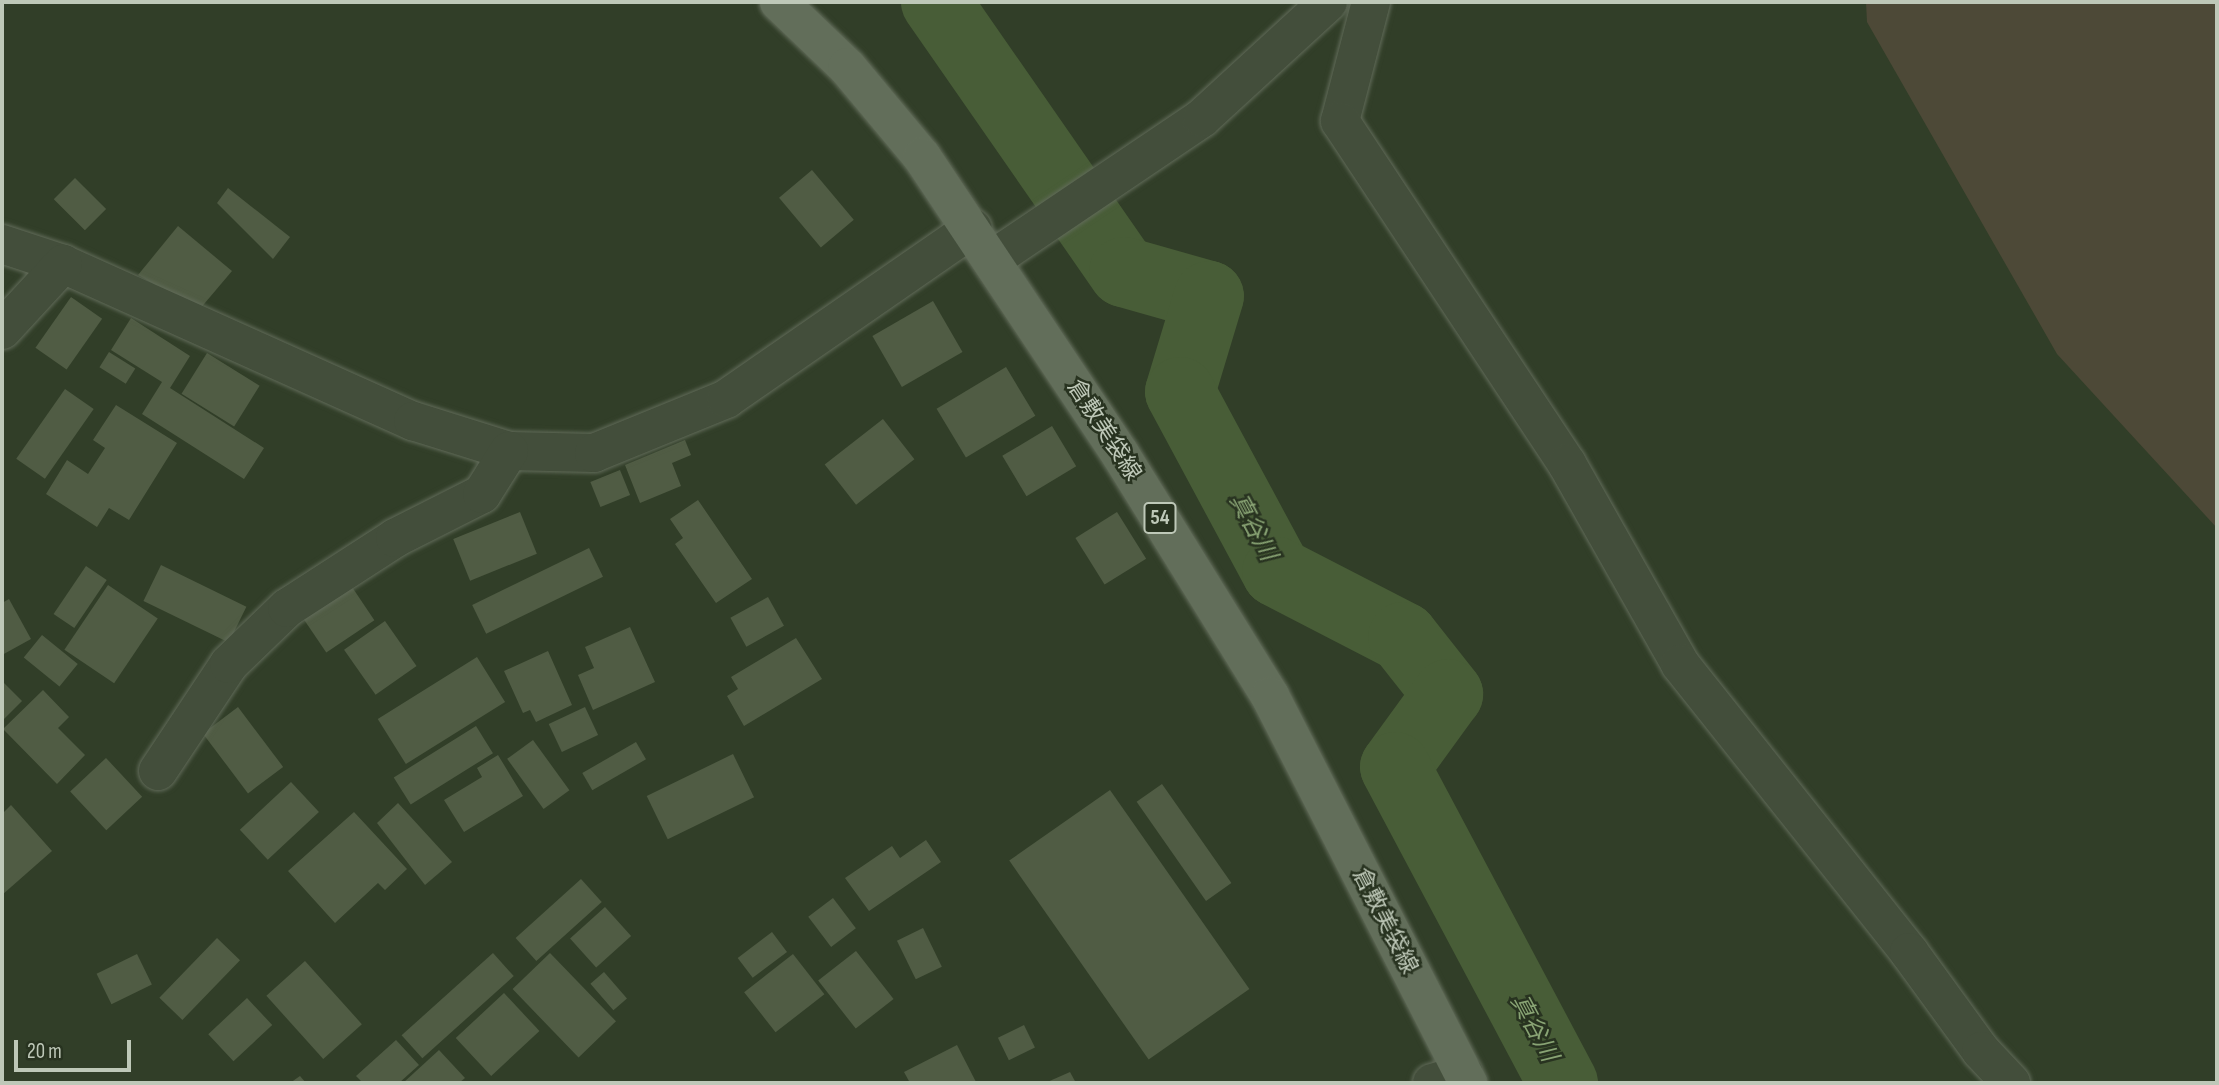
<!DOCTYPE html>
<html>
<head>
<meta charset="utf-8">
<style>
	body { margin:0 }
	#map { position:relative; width:2219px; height:1085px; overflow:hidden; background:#313e28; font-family:"Sofia Sans Condensed","Noto Sans JP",sans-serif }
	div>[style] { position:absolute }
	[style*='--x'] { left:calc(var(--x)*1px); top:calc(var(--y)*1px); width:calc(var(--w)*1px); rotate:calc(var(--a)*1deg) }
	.green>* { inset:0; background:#4d4937 }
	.river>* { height:70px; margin:-35px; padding:0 35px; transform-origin:35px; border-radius:35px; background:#485d37 }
	.building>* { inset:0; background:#505c44; transform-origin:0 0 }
	.roads { filter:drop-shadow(0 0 2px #616b59) drop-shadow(0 0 2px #616b59) }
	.minor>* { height:38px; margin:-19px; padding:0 19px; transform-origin:19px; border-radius:19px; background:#434e3b }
	.major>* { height:38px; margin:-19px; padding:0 19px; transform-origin:19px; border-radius:19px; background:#626e5a }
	span { translate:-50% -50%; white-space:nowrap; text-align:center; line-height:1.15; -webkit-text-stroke:5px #283320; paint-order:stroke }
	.shield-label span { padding:2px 5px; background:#283320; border:2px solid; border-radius:5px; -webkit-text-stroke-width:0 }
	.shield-label { font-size:21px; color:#bec8b8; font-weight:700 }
	.street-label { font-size:23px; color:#bec8b8 }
	.water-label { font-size:24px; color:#89a474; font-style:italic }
	.frame { position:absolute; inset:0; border:4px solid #bec8b8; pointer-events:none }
	.scale { position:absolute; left:14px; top:1040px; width:117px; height:32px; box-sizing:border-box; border:4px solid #bec8b8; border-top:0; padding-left:9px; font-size:21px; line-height:24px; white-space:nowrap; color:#bec8b8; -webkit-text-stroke:5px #283320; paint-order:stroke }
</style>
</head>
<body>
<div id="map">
	<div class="green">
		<i style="clip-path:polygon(1866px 2px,2217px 2px,2217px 528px,2057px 354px,1867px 22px)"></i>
	</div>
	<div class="river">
		<i style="--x:936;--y:2;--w:329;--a:55.2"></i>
		<i style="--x:1124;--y:272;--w:88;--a:15.8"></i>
		<i style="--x:1209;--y:296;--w:100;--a:106.8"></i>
		<i style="--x:1180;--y:392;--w:204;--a:61.7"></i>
		<i style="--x:1277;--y:572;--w:142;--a:27.3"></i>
		<i style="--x:1403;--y:637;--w:73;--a:51.7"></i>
		<i style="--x:1448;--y:694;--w:90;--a:126"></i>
		<i style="--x:1395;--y:767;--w:358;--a:62"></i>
	</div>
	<div class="building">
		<i style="left:812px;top:170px;width:65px;height:43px;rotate:50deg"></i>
		<i style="left:75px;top:178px;width:44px;height:30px;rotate:45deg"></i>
		<i style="clip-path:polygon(228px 188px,290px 237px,273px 259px,217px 203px)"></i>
		<i style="clip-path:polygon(178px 226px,232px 271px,199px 310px,138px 275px)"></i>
		<i style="left:71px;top:297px;width:38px;height:62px;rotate:35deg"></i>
		<i style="left:933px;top:301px;width:59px;height:70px;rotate:60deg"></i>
		<i style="clip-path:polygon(131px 318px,190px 356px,170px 388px,264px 448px,244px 479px,142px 414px,162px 382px,111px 350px)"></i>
		<i style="left:109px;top:352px;width:31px;height:18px;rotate:32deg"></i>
		<i style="left:207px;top:353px;width:62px;height:48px;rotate:32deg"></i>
		<i style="left:1006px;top:367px;width:57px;height:81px;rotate:59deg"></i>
		<i style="left:65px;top:389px;width:35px;height:85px;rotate:35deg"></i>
		<i style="clip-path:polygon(116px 405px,177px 443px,129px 520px,109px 508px,97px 527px,46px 494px,67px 460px,88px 474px,105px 448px,93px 440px)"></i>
		<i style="left:883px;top:419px;width:51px;height:74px;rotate:52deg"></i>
		<i style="left:1052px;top:426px;width:47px;height:58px;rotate:59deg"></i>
		<i style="clip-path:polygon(685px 440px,691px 455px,672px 463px,681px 486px,640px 503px,625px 465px)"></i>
		<i style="left:620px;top:470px;width:27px;height:32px;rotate:68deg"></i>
		<i style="clip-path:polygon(698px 500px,752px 579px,716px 603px,675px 544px,683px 538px,670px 519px)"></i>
		<i style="left:520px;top:512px;width:45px;height:72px;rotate:68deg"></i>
		<i style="left:1117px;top:512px;width:55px;height:49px;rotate:58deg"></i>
		<i style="left:589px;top:548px;width:32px;height:130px;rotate:64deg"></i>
		<i style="left:161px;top:565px;width:95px;height:40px;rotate:26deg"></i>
		<i style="left:86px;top:566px;width:25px;height:58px;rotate:34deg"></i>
		<i style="left:108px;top:585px;width:60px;height:78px;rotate:34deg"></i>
		<i style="left:352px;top:587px;width:40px;height:58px;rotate:56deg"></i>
		<i style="left:768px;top:597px;width:33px;height:43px;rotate:61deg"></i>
		<i style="clip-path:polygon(9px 599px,31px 639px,2px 655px,2px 603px)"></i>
		<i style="left:385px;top:621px;width:55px;height:50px;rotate:55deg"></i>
		<i style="clip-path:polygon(630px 627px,655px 682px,593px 710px,578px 675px,594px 668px,585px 647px)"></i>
		<i style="left:42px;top:635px;width:46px;height:29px;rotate:39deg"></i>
		<i style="clip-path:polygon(796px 638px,822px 679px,744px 726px,727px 696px,738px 689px,731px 677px)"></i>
		<i style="clip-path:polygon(548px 651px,572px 705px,536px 722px,530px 710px,523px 713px,504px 671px)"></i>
		<i style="left:477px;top:657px;width:53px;height:117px;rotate:58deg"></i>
		<i style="clip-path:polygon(2px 681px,22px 701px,2px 721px)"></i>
		<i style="clip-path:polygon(43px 690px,69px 717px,58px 728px,85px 755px,57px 784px,3px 729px)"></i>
		<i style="left:238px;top:707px;width:75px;height:44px;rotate:53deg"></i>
		<i style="left:585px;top:707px;width:31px;height:40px;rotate:65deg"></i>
		<i style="left:476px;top:726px;width:32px;height:97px;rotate:58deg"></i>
		<i style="left:533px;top:740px;width:62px;height:32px;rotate:54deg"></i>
		<i style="left:636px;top:742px;width:20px;height:62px;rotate:60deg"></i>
		<i style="left:733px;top:754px;width:48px;height:96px;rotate:64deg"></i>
		<i style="clip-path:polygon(498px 755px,523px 796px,464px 832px,444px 800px,482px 777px,477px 768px)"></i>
		<i style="left:106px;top:758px;width:53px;height:49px;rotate:47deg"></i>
		<i style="left:291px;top:782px;width:41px;height:70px;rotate:47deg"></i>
		<i style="left:1162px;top:784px;width:121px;height:31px;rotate:55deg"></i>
		<i style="left:1110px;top:790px;width:243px;height:123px;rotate:55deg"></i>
		<i style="clip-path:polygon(398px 803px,452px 862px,425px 885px,377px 823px)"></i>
		<i style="clip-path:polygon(11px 805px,52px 851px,2px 895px,2px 814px)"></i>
		<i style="clip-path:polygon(354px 812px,407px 869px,385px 890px,378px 883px,335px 923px,288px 871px)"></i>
		<i style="clip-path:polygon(926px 840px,941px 862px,869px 911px,845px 878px,892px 846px,900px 858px)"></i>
		<i style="left:581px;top:879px;width:31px;height:88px;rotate:48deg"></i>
		<i style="left:833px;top:898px;width:38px;height:31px;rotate:53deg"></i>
		<i style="left:605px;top:907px;width:39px;height:47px;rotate:48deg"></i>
		<i style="left:923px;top:928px;width:43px;height:29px;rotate:64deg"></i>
		<i style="left:772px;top:932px;width:25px;height:43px;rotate:53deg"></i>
		<i style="left:217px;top:938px;width:32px;height:83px;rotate:44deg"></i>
		<i style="left:856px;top:951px;width:61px;height:48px;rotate:52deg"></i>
		<i style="left:493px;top:953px;width:31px;height:123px;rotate:48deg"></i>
		<i style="left:550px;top:953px;width:95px;height:52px;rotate:46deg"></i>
		<i style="left:137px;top:954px;width:34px;height:45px;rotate:64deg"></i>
		<i style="left:793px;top:954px;width:51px;height:62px;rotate:52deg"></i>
		<i style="left:305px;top:961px;width:85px;height:52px;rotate:48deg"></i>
		<i style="left:604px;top:972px;width:35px;height:18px;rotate:49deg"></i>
		<i style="left:504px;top:993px;width:52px;height:66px;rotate:47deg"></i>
		<i style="left:247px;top:998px;width:37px;height:53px;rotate:47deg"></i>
		<i style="left:1024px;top:1025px;width:25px;height:29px;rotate:64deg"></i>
		<i style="clip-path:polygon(396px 1040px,419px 1065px,399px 1083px,363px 1083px,356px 1076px)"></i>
		<i style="clip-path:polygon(957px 1045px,976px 1082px,910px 1083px,904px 1072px)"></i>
		<i style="clip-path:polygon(439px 1050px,465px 1078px,459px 1083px,403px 1083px)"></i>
		<i style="clip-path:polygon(1070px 1072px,1076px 1083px,1045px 1083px)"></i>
		<i style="clip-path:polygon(300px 1076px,306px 1083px,290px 1083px)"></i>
	</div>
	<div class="roads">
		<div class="minor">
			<i style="--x:1371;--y:2;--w:123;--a:104.6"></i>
			<i style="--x:1340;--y:121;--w:411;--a:56.5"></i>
			<i style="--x:1567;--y:464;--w:230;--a:60.5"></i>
			<i style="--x:1680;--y:664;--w:368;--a:51.5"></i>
			<i style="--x:1909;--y:952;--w:122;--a:54"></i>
			<i style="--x:1981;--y:1051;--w:44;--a:46.8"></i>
			<i style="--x:2;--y:244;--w:64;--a:18.2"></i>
			<i style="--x:63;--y:264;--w:384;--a:24.2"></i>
			<i style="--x:413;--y:421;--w:101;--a:17.4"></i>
			<i style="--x:509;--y:451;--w:85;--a:1.3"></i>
			<i style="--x:594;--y:453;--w:143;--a:-22.2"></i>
			<i style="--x:726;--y:399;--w:300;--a:-34.7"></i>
			<i style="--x:993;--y:259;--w:252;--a:-34"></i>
			<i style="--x:1202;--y:118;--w:171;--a:-42.6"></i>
			<i style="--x:2;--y:330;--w:90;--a:-47.3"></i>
			<i style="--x:158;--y:771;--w:128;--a:-56.4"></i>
			<i style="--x:229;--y:664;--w:81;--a:-44"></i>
			<i style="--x:287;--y:608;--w:129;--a:-32.9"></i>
			<i style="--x:395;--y:538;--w:97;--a:-26.8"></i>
			<i style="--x:482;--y:494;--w:51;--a:-57.9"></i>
			<i style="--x:1432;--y:1083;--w:33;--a:-16"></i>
		</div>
		<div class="major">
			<i style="--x:779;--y:2;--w:94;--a:43.7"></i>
			<i style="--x:847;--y:67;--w:117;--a:50.2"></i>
			<i style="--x:922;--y:157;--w:357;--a:56.3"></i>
			<i style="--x:1120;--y:454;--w:285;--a:58.2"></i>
			<i style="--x:1270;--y:696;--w:435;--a:62.9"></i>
		</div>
	</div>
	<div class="shield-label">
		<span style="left:1160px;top:518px">54</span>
	</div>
	<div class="street-label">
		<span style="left:1104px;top:430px;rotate:57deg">倉敷美袋線</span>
		<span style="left:1385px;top:921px;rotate:63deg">倉敷美袋線</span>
	</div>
	<div class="water-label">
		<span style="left:1253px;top:527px;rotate:62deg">真谷川</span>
		<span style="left:1534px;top:1028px;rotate:62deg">真谷川</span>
	</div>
	<div class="frame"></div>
	<div class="scale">20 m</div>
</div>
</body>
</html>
